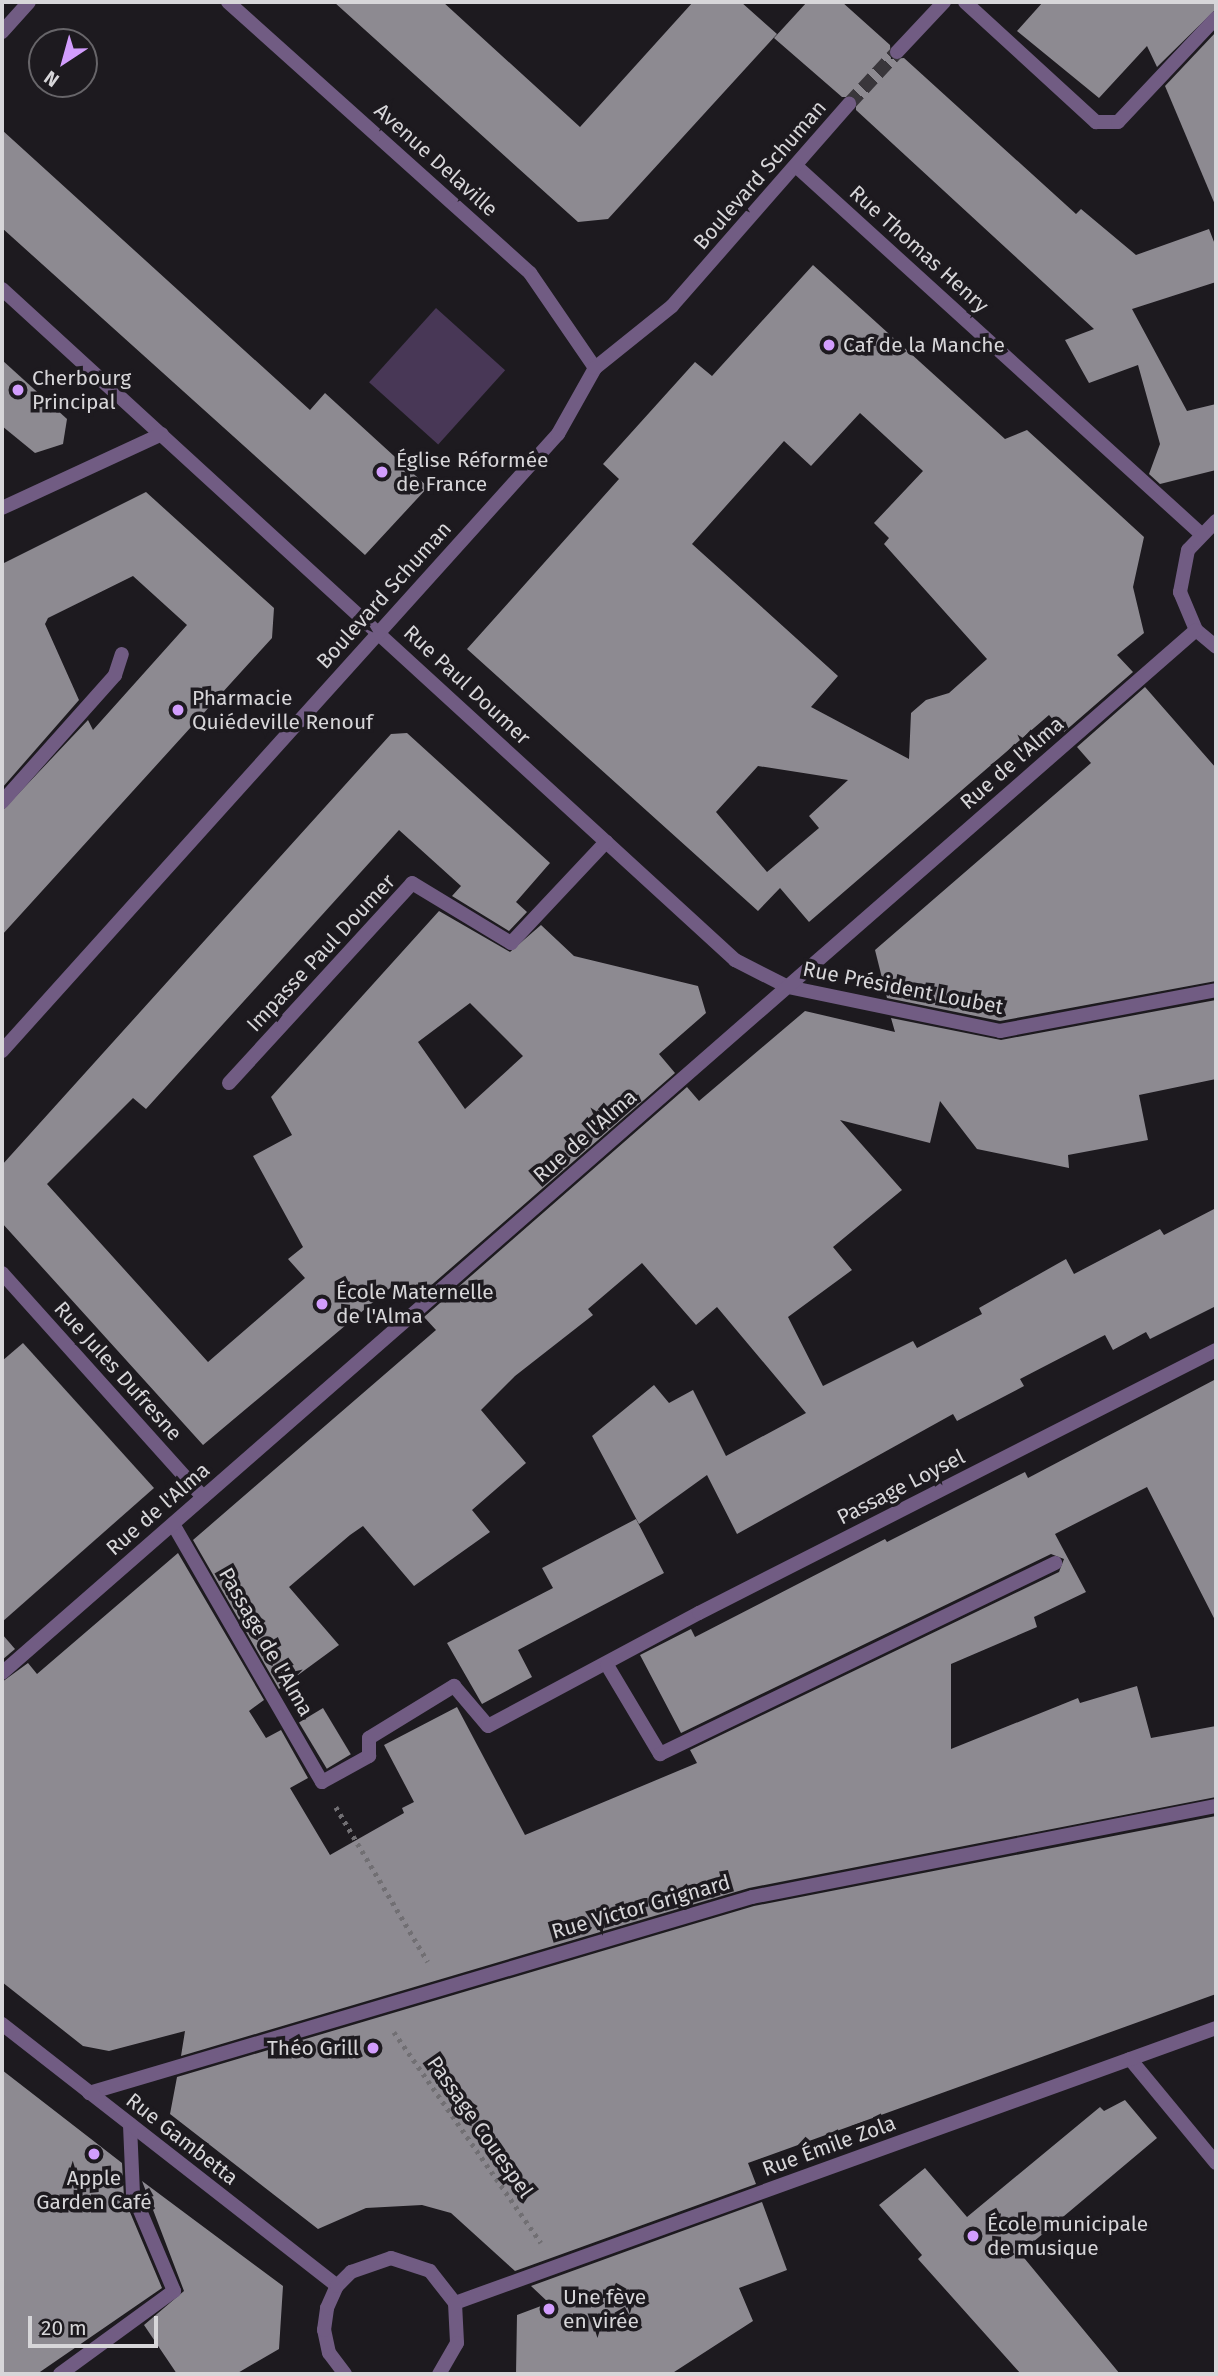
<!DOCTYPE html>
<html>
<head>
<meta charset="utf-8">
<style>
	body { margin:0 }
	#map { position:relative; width:1218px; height:2376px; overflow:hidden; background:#1d1a1f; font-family:"Fira Sans",sans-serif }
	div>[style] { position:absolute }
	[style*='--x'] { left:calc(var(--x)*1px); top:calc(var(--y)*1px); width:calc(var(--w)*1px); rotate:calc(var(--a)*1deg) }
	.green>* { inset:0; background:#483756; transform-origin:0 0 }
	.building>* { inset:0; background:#8d8a91; transform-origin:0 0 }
	.tertiary-tunnel>* { height:14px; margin-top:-7px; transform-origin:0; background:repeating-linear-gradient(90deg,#39363b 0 14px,transparent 0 21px) }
	.path>* { height:4.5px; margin-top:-2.25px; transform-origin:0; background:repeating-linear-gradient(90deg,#716f73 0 3.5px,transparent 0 8.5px) }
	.service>* { height:14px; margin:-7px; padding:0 7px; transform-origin:7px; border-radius:7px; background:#715c83 }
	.minor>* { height:14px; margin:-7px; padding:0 7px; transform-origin:7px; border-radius:7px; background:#715c83 }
	.tertiary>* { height:14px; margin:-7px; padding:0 7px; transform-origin:7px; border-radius:7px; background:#715c83 }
	.dots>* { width:19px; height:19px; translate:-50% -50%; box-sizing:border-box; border:4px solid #1d1a1f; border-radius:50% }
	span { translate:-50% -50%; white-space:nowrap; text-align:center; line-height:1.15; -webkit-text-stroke:7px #1d1a1f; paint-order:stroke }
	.street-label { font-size:21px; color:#d7d6d9 }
	.poi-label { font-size:21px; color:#d7d6d9 }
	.left { translate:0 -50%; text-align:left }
	.right { translate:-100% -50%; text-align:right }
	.frame { position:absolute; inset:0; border:4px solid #d7d6d9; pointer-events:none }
	.north { position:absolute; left:28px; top:28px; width:70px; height:70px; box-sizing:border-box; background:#1d1a1f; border:2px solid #676569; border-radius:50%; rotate:216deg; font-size:19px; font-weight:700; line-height:28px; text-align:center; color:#d7d6d9 }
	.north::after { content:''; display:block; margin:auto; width:24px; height:32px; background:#d29dfd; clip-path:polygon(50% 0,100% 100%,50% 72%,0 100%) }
	.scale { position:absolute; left:28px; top:2316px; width:130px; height:32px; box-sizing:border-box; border:4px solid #d7d6d9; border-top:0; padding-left:9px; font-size:21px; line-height:24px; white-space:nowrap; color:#d7d6d9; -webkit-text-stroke:5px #1d1a1f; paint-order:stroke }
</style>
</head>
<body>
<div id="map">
	<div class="green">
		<i style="left:436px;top:308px;width:93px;height:100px;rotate:42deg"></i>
	</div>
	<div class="building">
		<i style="clip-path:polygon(334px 2px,443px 2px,580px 127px,693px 2px,741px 2px,777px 34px,608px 219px,578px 222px)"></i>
		<i style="clip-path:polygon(807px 2px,842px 2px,890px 45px,891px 59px,904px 58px,1076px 214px,1081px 209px,1136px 255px,1209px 229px,1216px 247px,1216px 282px,1132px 309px,1187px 411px,1216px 404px,1216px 470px,1160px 484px,1149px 474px,1160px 444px,1138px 365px,1089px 383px,1065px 340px,1094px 329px,856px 110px,856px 97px,842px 97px,774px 38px)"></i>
		<i style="clip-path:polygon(1043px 2px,1216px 2px,1216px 9px,1157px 67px,1147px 46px,1099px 98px,1017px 31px)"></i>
		<i style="clip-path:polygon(1216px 32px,1216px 207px,1165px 86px)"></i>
		<i style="clip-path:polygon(2px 130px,310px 410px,325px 393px,428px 487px,365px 555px,2px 228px)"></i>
		<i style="clip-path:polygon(evenodd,813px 265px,1005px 439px,1027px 430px,1144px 537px,1133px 587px,1144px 633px,1117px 655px,1133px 672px,1064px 732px,1049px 715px,809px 922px,780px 888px,758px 911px,467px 649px,619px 479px,603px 464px,695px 362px,712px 376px,813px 265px,860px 413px,923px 471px,874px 523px,889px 538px,884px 544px,987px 659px,949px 693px,926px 700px,911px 713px,909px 759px,811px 707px,838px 676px,692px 544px,784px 441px,811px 466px,860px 413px,813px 265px,758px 766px,848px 780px,809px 816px,819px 828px,767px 872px,716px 812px,758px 766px)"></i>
		<i style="clip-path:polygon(2px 360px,67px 419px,63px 444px,35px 453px,2px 426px)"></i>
		<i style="clip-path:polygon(146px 492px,274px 608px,272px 638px,2px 935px,2px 811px,88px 720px,93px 730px,187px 625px,133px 576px,48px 618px,45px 624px,79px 700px,2px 788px,2px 564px)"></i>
		<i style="clip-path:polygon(1145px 687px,1216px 768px,1216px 981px,1000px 1021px,887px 998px,875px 950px,1091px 763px,1077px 747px)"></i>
		<i style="clip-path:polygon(evenodd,407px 733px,550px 863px,516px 902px,527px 912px,509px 931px,452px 896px,461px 886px,399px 830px,146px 1109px,133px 1098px,47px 1184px,208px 1362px,305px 1278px,288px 1259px,303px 1247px,253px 1156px,292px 1135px,271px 1097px,439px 911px,510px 952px,541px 925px,574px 956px,698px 986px,706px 1013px,659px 1054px,675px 1073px,412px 1302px,396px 1283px,203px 1445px,2px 1223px,2px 1165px,391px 734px,407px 733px,470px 1003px,523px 1056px,465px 1109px,418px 1042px,470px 1003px)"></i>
		<i style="clip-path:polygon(1216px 1000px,1216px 1079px,1139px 1095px,1148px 1140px,1068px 1155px,1069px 1168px,977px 1149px,940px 1101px,930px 1143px,840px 1120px,902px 1190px,833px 1247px,852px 1270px,788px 1317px,823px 1386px,913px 1341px,917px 1348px,982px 1314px,979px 1308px,1066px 1259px,1074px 1274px,1160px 1229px,1164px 1235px,1216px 1208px,1216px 1306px,1150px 1339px,1146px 1332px,1113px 1350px,1105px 1335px,1020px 1379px,1024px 1386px,957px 1421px,953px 1414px,737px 1534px,707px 1475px,639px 1524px,592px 1436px,654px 1385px,669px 1403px,693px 1390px,726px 1456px,806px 1413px,717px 1307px,696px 1325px,642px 1263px,588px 1309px,593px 1315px,515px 1376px,481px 1410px,526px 1463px,472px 1510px,490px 1532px,414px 1586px,363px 1526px,350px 1535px,289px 1587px,339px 1645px,279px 1689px,193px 1540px,436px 1330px,424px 1317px,687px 1087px,699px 1101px,805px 1011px,895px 1032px,891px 1018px,1001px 1040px)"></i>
		<i style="clip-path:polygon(23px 1343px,154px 1488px,2px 1622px,2px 1361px)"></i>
		<i style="clip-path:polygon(1216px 1379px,1216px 1622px,1147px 1487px,1055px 1534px,1086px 1592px,1034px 1617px,1037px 1627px,951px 1664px,951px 1749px,1078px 1698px,1080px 1703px,1137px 1686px,1151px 1738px,1216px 1726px,1216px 1797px,749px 1888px,181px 2056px,185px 2031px,109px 2051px,83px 2046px,2px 1982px,2px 1682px,28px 1663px,37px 1674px,178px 1553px,264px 1700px,249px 1711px,266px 1738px,281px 1730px,308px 1778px,290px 1788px,330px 1855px,404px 1813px,402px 1808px,414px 1802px,384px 1745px,457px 1707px,525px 1835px,697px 1763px,690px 1750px,1059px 1572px,1064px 1559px,1051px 1554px,681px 1733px,640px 1655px,691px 1629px,695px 1637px,885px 1539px,887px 1542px,1025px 1472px,1028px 1478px)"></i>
		<i style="clip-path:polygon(636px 1519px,664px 1573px,518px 1650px,532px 1677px,482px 1704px,447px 1643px,553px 1588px,542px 1568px)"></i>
		<i style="clip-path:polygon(2px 1634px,15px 1649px,2px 1660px)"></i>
		<i style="left:323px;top:1708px;width:54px;height:28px;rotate:59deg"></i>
		<i style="clip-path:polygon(1216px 1816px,1216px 1994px,748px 2163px,756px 2184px,515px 2271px,451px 2213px,422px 2205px,366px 2208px,318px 2229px,170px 2114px,177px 2077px,754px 1906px)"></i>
		<i style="clip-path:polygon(2px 2070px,122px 2163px,124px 2198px,162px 2288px,37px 2374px,2px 2374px)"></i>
		<i style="clip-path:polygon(1125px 2100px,1157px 2138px,1020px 2253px,1120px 2374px,1021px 2374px,918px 2259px,922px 2255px,879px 2205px,925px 2168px,967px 2217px,1100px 2107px,1104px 2111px)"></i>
		<i style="clip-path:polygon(142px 2181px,283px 2286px,279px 2349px,236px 2374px,177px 2374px,144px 2325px,184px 2291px)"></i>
		<i style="clip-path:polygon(762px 2202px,787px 2270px,739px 2288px,753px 2321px,671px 2374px,516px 2374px,517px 2315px,549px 2303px,531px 2286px)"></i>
	</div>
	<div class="tertiary-tunnel">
		<i style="--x:849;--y:104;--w:71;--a:-47.3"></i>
	</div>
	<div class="path">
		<i style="--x:336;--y:1807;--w:180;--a:59.3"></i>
		<i style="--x:394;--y:2032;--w:257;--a:55.1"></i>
	</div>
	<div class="service">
		<i style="--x:2;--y:802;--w:170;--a:-48.3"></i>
		<i style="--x:115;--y:675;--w:22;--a:-72"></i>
		<i style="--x:173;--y:1524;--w:298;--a:60"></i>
		<i style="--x:322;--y:1782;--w:54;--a:-29"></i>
		<i style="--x:369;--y:1756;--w:18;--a:-90"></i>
		<i style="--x:369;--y:1738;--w:100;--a:-31.5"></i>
		<i style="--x:454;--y:1686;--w:52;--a:49.6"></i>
		<i style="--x:488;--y:1726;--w:239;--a:-28.2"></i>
		<i style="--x:699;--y:1613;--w:580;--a:-26.96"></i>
		<i style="--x:607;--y:1665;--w:104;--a:59.2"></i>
		<i style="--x:660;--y:1754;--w:439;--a:-25.8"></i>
		<i style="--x:60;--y:2374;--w:141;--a:-36.1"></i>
		<i style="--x:174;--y:2291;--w:105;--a:-112.9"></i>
		<i style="--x:133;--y:2194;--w:70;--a:-92.5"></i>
	</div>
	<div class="minor">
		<i style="--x:965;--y:2;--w:178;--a:42.5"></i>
		<i style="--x:1096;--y:122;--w:22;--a:0"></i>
		<i style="--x:1118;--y:122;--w:143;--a:-46.7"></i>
		<i style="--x:2;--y:32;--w:40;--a:-48"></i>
		<i style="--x:796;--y:166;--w:546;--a:42.25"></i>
		<i style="--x:2;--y:289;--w:994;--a:42.47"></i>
		<i style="--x:735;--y:960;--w:59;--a:27"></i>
		<i style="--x:788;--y:987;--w:217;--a:11.7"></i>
		<i style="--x:1000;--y:1031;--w:220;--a:-10.7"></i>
		<i style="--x:2;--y:508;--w:176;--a:-24.8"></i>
		<i style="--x:1216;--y:521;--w:40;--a:134"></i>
		<i style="--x:1188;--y:550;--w:43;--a:100.8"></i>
		<i style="--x:1180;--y:592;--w:41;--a:67.2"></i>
		<i style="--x:1196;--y:630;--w:26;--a:40"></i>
		<i style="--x:229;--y:1083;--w:271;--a:-47.5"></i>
		<i style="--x:412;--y:883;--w:116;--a:31.2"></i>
		<i style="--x:511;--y:943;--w:139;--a:-46.8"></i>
		<i style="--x:2;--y:1273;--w:301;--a:48.1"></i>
		<i style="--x:2;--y:1673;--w:1585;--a:-41.14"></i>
		<i style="--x:1130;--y:2059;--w:135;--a:50.4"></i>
		<i style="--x:89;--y:2093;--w:691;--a:-16.47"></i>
		<i style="--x:752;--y:1897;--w:473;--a:-11.1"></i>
	</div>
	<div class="tertiary">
		<i style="--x:228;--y:2;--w:406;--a:41.9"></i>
		<i style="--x:530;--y:273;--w:115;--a:55.6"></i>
		<i style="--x:897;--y:52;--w:69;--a:-46.8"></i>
		<i style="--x:2;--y:1051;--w:831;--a:-47.98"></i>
		<i style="--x:558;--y:434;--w:76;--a:-60.7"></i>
		<i style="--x:595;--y:368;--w:99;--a:-38.8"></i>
		<i style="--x:672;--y:306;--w:269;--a:-48.8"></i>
		<i style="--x:2;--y:2024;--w:425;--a:38"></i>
		<i style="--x:455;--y:2303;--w:809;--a:-19.87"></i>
		<i style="--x:345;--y:2374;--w:26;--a:-127"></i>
		<i style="--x:329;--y:2353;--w:24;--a:-102"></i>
		<i style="--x:324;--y:2330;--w:22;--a:-82"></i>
		<i style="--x:327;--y:2308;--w:24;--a:-66"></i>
		<i style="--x:337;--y:2286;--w:20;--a:-45"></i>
		<i style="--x:351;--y:2272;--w:42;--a:-19.3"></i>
		<i style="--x:391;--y:2258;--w:41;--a:18.4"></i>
		<i style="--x:430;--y:2271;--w:41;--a:52"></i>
		<i style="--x:455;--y:2303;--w:40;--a:87.1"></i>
		<i style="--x:457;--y:2343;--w:36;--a:120"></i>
	</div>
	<div class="dots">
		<i style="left:829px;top:345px;background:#d29dfd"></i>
		<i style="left:18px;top:390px;background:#d29dfd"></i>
		<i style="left:382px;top:472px;background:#d29dfd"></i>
		<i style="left:178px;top:710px;background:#d29dfd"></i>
		<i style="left:322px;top:1304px;background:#d29dfd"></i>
		<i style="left:373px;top:2048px;background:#d29dfd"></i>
		<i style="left:94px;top:2154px;background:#d29dfd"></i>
		<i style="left:973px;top:2236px;background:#d29dfd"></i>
		<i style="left:549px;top:2309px;background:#d29dfd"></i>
	</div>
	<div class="street-label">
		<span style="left:436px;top:160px;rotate:42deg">Avenue Delaville</span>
		<span style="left:760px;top:175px;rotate:-49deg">Boulevard Schuman</span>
		<span style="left:919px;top:249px;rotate:42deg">Rue Thomas Henry</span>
		<span style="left:384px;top:595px;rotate:-48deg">Boulevard Schuman</span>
		<span style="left:467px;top:685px;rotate:43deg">Rue Paul Doumer</span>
		<span style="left:1012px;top:763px;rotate:-41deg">Rue de l'Alma</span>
		<span style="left:321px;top:953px;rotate:-47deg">Impasse Paul Doumer</span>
		<span style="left:903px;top:988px;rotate:11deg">Rue Président Loubet</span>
		<span style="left:585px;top:1136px;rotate:-41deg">Rue de l'Alma</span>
		<span style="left:118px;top:1371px;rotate:48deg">Rue Jules Dufresne</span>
		<span style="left:901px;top:1487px;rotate:-27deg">Passage Loysel</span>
		<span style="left:158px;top:1509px;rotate:-41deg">Rue de l'Alma</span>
		<span style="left:266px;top:1642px;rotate:60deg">Passage de l'Alma</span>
		<span style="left:641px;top:1907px;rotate:-16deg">Rue Victor Grignard</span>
		<span style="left:480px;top:2127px;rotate:55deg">Passage Couespel</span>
		<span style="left:182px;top:2139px;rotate:38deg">Rue Gambetta</span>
		<span style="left:829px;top:2146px;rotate:-20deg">Rue Émile Zola</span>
	</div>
	<div class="poi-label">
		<span class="left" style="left:843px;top:345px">Caf de la Manche</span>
		<span class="left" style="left:32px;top:390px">Cherbourg<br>Principal</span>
		<span class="left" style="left:396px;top:472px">Église Réformée<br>de France</span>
		<span class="left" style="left:192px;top:710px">Pharmacie<br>Quiédeville Renouf</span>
		<span class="left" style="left:336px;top:1304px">École Maternelle<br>de l'Alma</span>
		<span class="right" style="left:359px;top:2048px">Théo Grill</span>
		<span style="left:94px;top:2190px">Apple<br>Garden Café</span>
		<span class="left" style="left:987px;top:2236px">École municipale<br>de musique</span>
		<span class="left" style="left:563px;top:2309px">Une fève<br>en virée</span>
	</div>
	<div class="frame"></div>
	<div class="north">N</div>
	<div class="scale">20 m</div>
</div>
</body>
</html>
